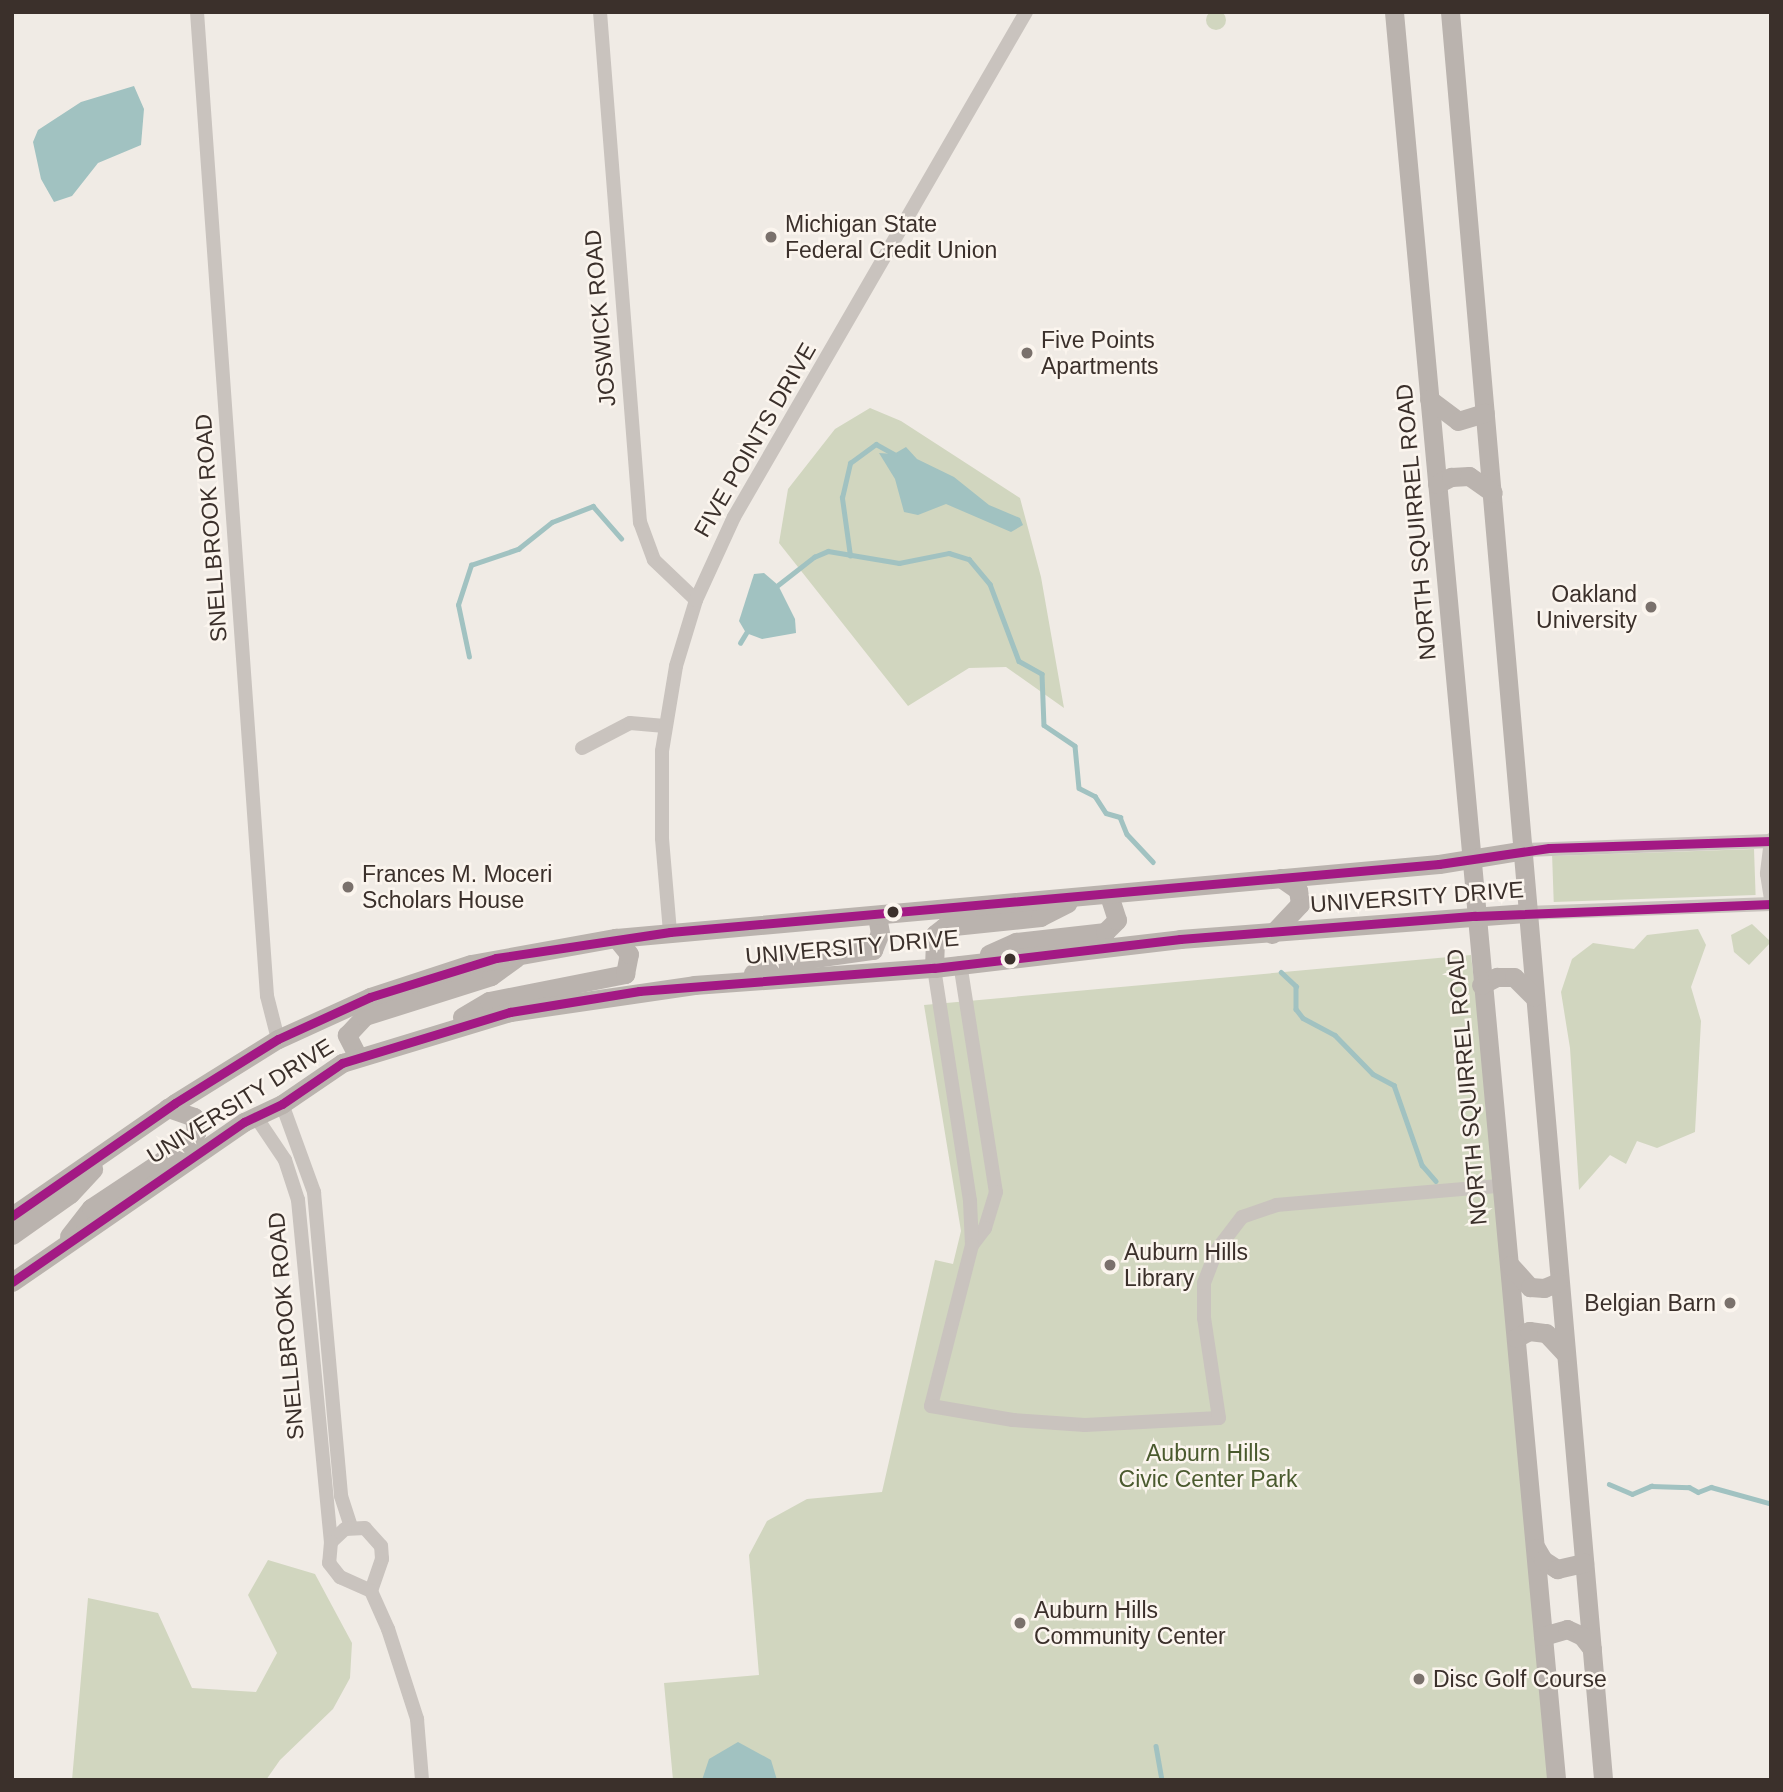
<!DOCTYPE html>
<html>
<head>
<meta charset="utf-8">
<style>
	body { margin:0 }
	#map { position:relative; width:1783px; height:1792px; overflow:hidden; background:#f0ebe5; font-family:Helvetica,sans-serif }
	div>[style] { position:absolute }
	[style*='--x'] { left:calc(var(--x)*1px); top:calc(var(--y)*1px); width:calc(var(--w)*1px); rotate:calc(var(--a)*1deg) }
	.green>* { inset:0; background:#d1d6bf; transform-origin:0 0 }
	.round { border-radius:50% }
	.water>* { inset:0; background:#a1c2c1 }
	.stream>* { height:4.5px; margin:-2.25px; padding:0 2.25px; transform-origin:2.25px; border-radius:2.25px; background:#a1c2c1 }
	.street>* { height:14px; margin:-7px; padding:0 7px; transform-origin:7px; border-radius:7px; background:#c9c3be }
	.secondary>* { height:19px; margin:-9.5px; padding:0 9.5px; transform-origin:9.5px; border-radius:9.5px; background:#bab3ae }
	.bus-1>* { height:9px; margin:-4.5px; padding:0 4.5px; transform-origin:4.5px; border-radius:4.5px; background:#a31984 }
	.dots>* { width:19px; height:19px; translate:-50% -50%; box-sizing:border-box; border:4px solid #fbf5ee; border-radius:50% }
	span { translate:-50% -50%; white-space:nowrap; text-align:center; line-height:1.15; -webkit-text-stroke:5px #fbf5ee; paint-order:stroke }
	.poi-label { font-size:23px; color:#3b302b }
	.left { translate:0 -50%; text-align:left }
	.right { translate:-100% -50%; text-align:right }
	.street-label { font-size:23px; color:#3b302b }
	.park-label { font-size:23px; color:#4a5a2e }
	.frame { position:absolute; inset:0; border:14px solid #3b302b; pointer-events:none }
</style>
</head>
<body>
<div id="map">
	<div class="green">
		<i class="round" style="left:1206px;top:10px;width:20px;height:20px"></i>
		<i style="clip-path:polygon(870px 408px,901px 421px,1020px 498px,1041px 577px,1064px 708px,1006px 667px,969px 668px,908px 706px,779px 543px,788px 489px,835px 429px)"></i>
		<i style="left:1754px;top:849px;width:46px;height:202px;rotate:88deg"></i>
		<i style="clip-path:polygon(1752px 924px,1771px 942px,1749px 965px,1734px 952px,1731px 935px)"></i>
		<i style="clip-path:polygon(1698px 929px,1706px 945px,1691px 987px,1701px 1021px,1695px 1132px,1657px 1148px,1637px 1141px,1626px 1164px,1610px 1155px,1579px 1190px,1570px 1048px,1561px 992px,1572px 959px,1593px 943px,1634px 949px,1647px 935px)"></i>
		<i style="clip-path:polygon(1471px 955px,1497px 1178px,1550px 1780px,673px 1780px,664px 1683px,759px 1675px,749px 1555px,767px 1521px,807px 1499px,882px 1492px,935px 1260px,953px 1264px,961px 1231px,924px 1005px)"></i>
		<i style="clip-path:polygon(268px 1560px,315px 1574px,352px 1643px,350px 1678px,333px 1709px,280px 1760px,266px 1780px,72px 1780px,88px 1598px,158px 1613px,192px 1688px,256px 1692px,277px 1653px,248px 1595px)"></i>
	</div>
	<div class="water">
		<i style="clip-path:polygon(134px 86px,144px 109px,141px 145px,98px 163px,72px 196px,54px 202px,41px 179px,33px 142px,38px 130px,81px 102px)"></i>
		<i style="clip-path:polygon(906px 447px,917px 459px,954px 477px,989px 505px,1020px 518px,1023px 525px,1011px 532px,946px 504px,918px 515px,904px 512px,895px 479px,879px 453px,894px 454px)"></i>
		<i style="clip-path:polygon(764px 573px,778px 585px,795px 619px,796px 633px,762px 639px,746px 633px,739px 621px,754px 574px)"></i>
		<i style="clip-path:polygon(738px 1742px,771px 1760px,777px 1780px,702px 1780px,709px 1759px)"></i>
	</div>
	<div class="stream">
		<i style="--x:850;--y:556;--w:59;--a:-97.9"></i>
		<i style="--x:842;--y:498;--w:36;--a:-77"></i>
		<i style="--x:850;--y:463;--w:32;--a:-36"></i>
		<i style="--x:876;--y:444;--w:21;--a:29"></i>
		<i style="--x:778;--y:585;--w:46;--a:-37.9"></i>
		<i style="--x:814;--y:557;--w:15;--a:-23"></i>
		<i style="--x:828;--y:551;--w:72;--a:9.6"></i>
		<i style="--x:899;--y:563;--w:51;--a:-11.3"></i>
		<i style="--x:949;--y:553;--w:21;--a:17"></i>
		<i style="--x:969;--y:559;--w:33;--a:50"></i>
		<i style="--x:990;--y:584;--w:82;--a:69.4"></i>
		<i style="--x:1019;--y:661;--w:26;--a:29"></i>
		<i style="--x:1042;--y:674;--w:51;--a:87.8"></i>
		<i style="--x:1044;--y:725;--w:37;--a:34"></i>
		<i style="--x:1075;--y:746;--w:42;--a:84.6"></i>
		<i style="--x:1079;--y:788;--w:18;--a:27"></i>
		<i style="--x:1095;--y:796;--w:20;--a:57"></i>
		<i style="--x:1106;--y:813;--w:15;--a:16"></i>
		<i style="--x:1120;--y:817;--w:18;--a:68"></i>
		<i style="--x:1127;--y:834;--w:38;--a:47"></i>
		<i style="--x:740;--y:643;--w:12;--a:-59"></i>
		<i style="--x:469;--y:657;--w:53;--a:-101.9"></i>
		<i style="--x:458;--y:605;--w:42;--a:-72"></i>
		<i style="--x:471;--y:565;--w:50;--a:-18.8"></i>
		<i style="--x:518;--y:549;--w:43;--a:-38.5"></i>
		<i style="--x:552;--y:522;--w:44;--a:-21.3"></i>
		<i style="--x:593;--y:506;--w:43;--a:48.8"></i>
		<i style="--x:1281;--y:972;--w:21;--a:43"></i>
		<i style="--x:1296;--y:986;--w:23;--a:90"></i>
		<i style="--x:1296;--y:1009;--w:11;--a:52"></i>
		<i style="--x:1303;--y:1018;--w:36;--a:28"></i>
		<i style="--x:1335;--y:1035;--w:54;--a:45.7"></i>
		<i style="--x:1373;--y:1074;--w:24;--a:28"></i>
		<i style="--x:1394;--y:1085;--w:85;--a:70.7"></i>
		<i style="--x:1422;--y:1165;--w:21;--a:49"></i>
		<i style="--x:1609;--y:1484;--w:25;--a:23"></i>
		<i style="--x:1632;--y:1494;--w:21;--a:-23"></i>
		<i style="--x:1651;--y:1486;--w:38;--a:2"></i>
		<i style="--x:1689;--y:1487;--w:10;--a:29"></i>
		<i style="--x:1698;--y:1492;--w:14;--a:-21"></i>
		<i style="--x:1711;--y:1487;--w:60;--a:15.4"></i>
		<i style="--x:1156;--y:1746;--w:35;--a:80"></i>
	</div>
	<div class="street">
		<i style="--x:197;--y:12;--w:986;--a:85.93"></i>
		<i style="--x:267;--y:996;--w:44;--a:75.7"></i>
		<i style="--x:600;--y:12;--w:512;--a:85.52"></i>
		<i style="--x:640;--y:522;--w:40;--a:69.8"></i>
		<i style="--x:654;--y:560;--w:58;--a:43.6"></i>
		<i style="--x:582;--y:748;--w:54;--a:-27.5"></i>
		<i style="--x:630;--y:723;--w:35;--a:5"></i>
		<i style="--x:1771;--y:840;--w:34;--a:97"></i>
		<i style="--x:1767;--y:874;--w:24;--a:81"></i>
		<i style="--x:1525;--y:850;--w:246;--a:-2.1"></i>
		<i style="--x:1527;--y:913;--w:244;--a:-2.1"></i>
		<i style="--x:670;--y:932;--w:94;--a:-94.9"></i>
		<i style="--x:662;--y:838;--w:87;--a:-90"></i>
		<i style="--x:662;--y:751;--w:86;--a:-80.6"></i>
		<i style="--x:676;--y:666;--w:69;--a:-73.1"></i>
		<i style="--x:696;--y:600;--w:91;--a:-65.4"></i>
		<i style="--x:734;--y:517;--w:583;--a:-59.96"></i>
		<i style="--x:960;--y:963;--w:232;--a:81.1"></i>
		<i style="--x:996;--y:1192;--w:38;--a:107"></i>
		<i style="--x:985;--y:1228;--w:21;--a:127"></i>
		<i style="--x:934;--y:968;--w:236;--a:81.2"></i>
		<i style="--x:970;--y:1201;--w:44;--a:87.4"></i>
		<i style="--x:972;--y:1245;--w:166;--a:104.3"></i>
		<i style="--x:931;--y:1406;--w:83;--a:9.7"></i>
		<i style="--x:1013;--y:1420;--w:72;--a:4"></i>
		<i style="--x:1085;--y:1425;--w:134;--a:-3"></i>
		<i style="--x:1219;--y:1418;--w:101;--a:-98.5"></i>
		<i style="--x:1204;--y:1318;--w:35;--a:-90"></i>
		<i style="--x:1204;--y:1283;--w:34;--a:-69"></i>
		<i style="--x:1216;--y:1251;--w:43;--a:-52.6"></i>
		<i style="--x:1242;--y:1217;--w:36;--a:-19"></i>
		<i style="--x:1276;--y:1205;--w:224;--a:-4.9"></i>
		<i style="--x:282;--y:1104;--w:94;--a:70"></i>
		<i style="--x:314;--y:1192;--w:305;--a:84.9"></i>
		<i style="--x:341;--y:1496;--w:33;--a:72"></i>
		<i style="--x:256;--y:1117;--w:52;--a:56"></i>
		<i style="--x:285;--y:1160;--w:42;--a:72"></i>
		<i style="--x:298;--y:1200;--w:344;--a:84.5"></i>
		<i style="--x:371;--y:1591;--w:34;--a:-71"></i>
		<i style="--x:382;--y:1559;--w:13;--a:-94"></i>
		<i style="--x:381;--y:1546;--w:24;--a:-132"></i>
		<i style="--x:365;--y:1528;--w:20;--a:177"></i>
		<i style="--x:345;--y:1529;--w:19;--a:137"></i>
		<i style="--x:331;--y:1542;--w:21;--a:95"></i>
		<i style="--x:329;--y:1563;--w:18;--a:52"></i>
		<i style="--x:340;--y:1577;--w:34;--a:24"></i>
		<i style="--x:371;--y:1591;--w:42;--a:65.9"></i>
		<i style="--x:388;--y:1629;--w:95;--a:72.1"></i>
		<i style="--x:417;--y:1719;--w:61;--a:85.3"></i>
	</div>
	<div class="secondary">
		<i style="--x:1394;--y:12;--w:1775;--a:84.76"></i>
		<i style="--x:1450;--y:12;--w:1775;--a:85.05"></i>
		<i style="--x:1429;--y:399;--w:36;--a:37"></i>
		<i style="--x:1458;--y:421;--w:28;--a:-17"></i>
		<i style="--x:1437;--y:484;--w:16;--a:-27"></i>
		<i style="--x:1451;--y:477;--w:18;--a:-3"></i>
		<i style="--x:1469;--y:476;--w:29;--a:35"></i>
		<i style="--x:1272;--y:934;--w:41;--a:-47"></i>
		<i style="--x:1300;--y:904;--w:14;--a:-98"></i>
		<i style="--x:1298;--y:890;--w:21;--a:-145"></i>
		<i style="--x:989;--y:954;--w:30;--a:-24"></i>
		<i style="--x:1016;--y:942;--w:90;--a:-6.4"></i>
		<i style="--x:1105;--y:932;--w:17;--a:-45"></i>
		<i style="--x:1117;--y:920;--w:26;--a:-108"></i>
		<i style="--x:934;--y:968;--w:34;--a:-88"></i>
		<i style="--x:935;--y:934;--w:11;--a:-38"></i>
		<i style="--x:944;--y:927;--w:97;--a:-5.9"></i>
		<i style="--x:1040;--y:917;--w:31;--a:-27"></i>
		<i style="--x:753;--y:973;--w:28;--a:-21"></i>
		<i style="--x:779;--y:963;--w:95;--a:-7.9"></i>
		<i style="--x:873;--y:950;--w:18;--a:-68"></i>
		<i style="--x:880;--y:933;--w:17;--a:-100"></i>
		<i style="--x:1481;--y:985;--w:18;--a:-27"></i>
		<i style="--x:1497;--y:977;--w:17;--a:0"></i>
		<i style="--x:1514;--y:977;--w:28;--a:45"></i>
		<i style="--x:462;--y:1017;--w:31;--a:-31"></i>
		<i style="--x:489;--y:1001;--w:139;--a:-11.2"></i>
		<i style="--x:625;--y:974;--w:20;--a:-79"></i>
		<i style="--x:629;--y:954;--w:21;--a:-129"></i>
		<i style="--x:358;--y:1057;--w:25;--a:-117"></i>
		<i style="--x:347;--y:1035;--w:26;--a:-47"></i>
		<i style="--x:365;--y:1016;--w:132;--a:-17.6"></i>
		<i style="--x:491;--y:976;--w:31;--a:-36"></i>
		<i style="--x:12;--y:1216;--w:198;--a:-34.7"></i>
		<i style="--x:175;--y:1103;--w:121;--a:-31.9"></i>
		<i style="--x:278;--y:1039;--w:101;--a:-24.5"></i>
		<i style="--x:370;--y:997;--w:106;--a:-18.1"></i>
		<i style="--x:471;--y:964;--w:147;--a:-10.2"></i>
		<i style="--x:616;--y:938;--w:826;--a:-5.14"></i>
		<i style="--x:1439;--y:864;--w:87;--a:-9.2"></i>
		<i style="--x:12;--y:1235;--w:71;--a:-35.3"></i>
		<i style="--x:70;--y:1194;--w:34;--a:-47"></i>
		<i style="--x:69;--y:1236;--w:36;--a:-52"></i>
		<i style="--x:91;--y:1208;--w:114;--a:-33.6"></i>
		<i style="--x:186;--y:1145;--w:16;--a:-50"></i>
		<i style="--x:196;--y:1133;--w:16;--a:-97"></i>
		<i style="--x:194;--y:1117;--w:28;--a:-161"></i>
		<i style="--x:1510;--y:1265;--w:30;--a:48"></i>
		<i style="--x:1530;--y:1287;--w:14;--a:4"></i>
		<i style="--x:1544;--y:1288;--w:15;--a:-23"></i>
		<i style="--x:12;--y:1282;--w:282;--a:-34.6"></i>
		<i style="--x:244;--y:1122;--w:42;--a:-25.3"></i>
		<i style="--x:282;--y:1104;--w:73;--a:-34.3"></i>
		<i style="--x:342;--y:1063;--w:176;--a:-16.9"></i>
		<i style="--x:510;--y:1012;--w:186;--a:-8.3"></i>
		<i style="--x:694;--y:985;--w:241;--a:-4.1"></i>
		<i style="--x:934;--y:968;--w:248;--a:-6.7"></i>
		<i style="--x:1180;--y:939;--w:348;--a:-4.3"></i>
		<i style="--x:1516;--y:1338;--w:15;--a:-28"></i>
		<i style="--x:1529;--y:1331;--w:17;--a:7"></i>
		<i style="--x:1546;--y:1333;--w:26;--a:47"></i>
		<i style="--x:1536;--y:1548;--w:14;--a:60"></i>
		<i style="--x:1543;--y:1560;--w:17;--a:33"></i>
		<i style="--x:1557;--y:1569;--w:28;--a:-13"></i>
		<i style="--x:1543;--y:1636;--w:25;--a:-16"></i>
		<i style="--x:1567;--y:1629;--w:17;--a:25"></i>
		<i style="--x:1582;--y:1636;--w:16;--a:52"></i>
	</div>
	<div class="bus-1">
		<i style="--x:12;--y:1216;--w:198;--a:-34.7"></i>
		<i style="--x:175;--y:1103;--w:121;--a:-31.9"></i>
		<i style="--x:278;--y:1039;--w:101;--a:-24.5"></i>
		<i style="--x:370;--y:997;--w:132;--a:-17.2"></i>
		<i style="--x:496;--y:958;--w:176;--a:-8.5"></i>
		<i style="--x:670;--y:932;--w:772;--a:-5.05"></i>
		<i style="--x:1439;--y:864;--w:111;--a:-8.3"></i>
		<i style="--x:1549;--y:848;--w:222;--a:-1.8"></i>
		<i style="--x:12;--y:1282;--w:282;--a:-34.6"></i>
		<i style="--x:244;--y:1122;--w:42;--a:-25.3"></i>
		<i style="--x:282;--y:1104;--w:73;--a:-34.3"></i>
		<i style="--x:342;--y:1063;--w:176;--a:-16.9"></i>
		<i style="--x:510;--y:1012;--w:131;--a:-9.2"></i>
		<i style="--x:639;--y:991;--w:296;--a:-4.5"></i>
		<i style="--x:934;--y:968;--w:248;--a:-6.7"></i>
		<i style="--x:1180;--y:939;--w:296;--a:-4.5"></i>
		<i style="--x:1475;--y:916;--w:296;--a:-2.3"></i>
	</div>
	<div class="dots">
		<i style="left:771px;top:237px;background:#7a716c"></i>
		<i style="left:1027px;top:353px;background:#7a716c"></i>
		<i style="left:1651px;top:607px;background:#7a716c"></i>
		<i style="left:348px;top:887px;background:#7a716c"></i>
		<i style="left:893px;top:912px;background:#3b302b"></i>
		<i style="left:1010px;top:959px;background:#3b302b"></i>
		<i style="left:1110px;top:1265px;background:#7a716c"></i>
		<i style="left:1730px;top:1303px;background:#7a716c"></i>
		<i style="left:1020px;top:1623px;background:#7a716c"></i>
		<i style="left:1419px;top:1679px;background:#7a716c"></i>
	</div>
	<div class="poi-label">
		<span class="left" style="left:785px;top:237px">Michigan State<br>Federal Credit Union</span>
		<span class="left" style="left:1041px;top:353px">Five Points<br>Apartments</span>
		<span class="right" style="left:1637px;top:607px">Oakland<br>University</span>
		<span class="left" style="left:362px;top:887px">Frances M. Moceri<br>Scholars House</span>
		<span class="left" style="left:1124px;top:1265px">Auburn Hills<br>Library</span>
		<span class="right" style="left:1716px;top:1303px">Belgian Barn</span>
		<span class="left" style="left:1034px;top:1623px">Auburn Hills<br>Community Center</span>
		<span class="left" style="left:1433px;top:1679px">Disc Golf Course</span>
	</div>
	<div class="street-label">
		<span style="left:600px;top:318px;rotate:-95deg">JOSWICK ROAD</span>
		<span style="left:755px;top:440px;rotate:-60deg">FIVE POINTS DRIVE</span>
		<span style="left:1416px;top:522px;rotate:-95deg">NORTH SQUIRREL ROAD</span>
		<span style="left:211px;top:528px;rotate:-94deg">SNELLBROOK ROAD</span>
		<span style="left:1417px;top:897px;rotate:-4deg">UNIVERSITY DRIVE</span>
		<span style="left:852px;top:947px;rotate:-5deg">UNIVERSITY DRIVE</span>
		<span style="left:1467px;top:1087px;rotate:-95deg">NORTH SQUIRREL ROAD</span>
		<span style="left:240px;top:1101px;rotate:-32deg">UNIVERSITY DRIVE</span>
		<span style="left:286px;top:1326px;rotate:-95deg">SNELLBROOK ROAD</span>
	</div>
	<div class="park-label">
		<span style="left:1208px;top:1466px">Auburn Hills<br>Civic Center Park</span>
	</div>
	<div class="frame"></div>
</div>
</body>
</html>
